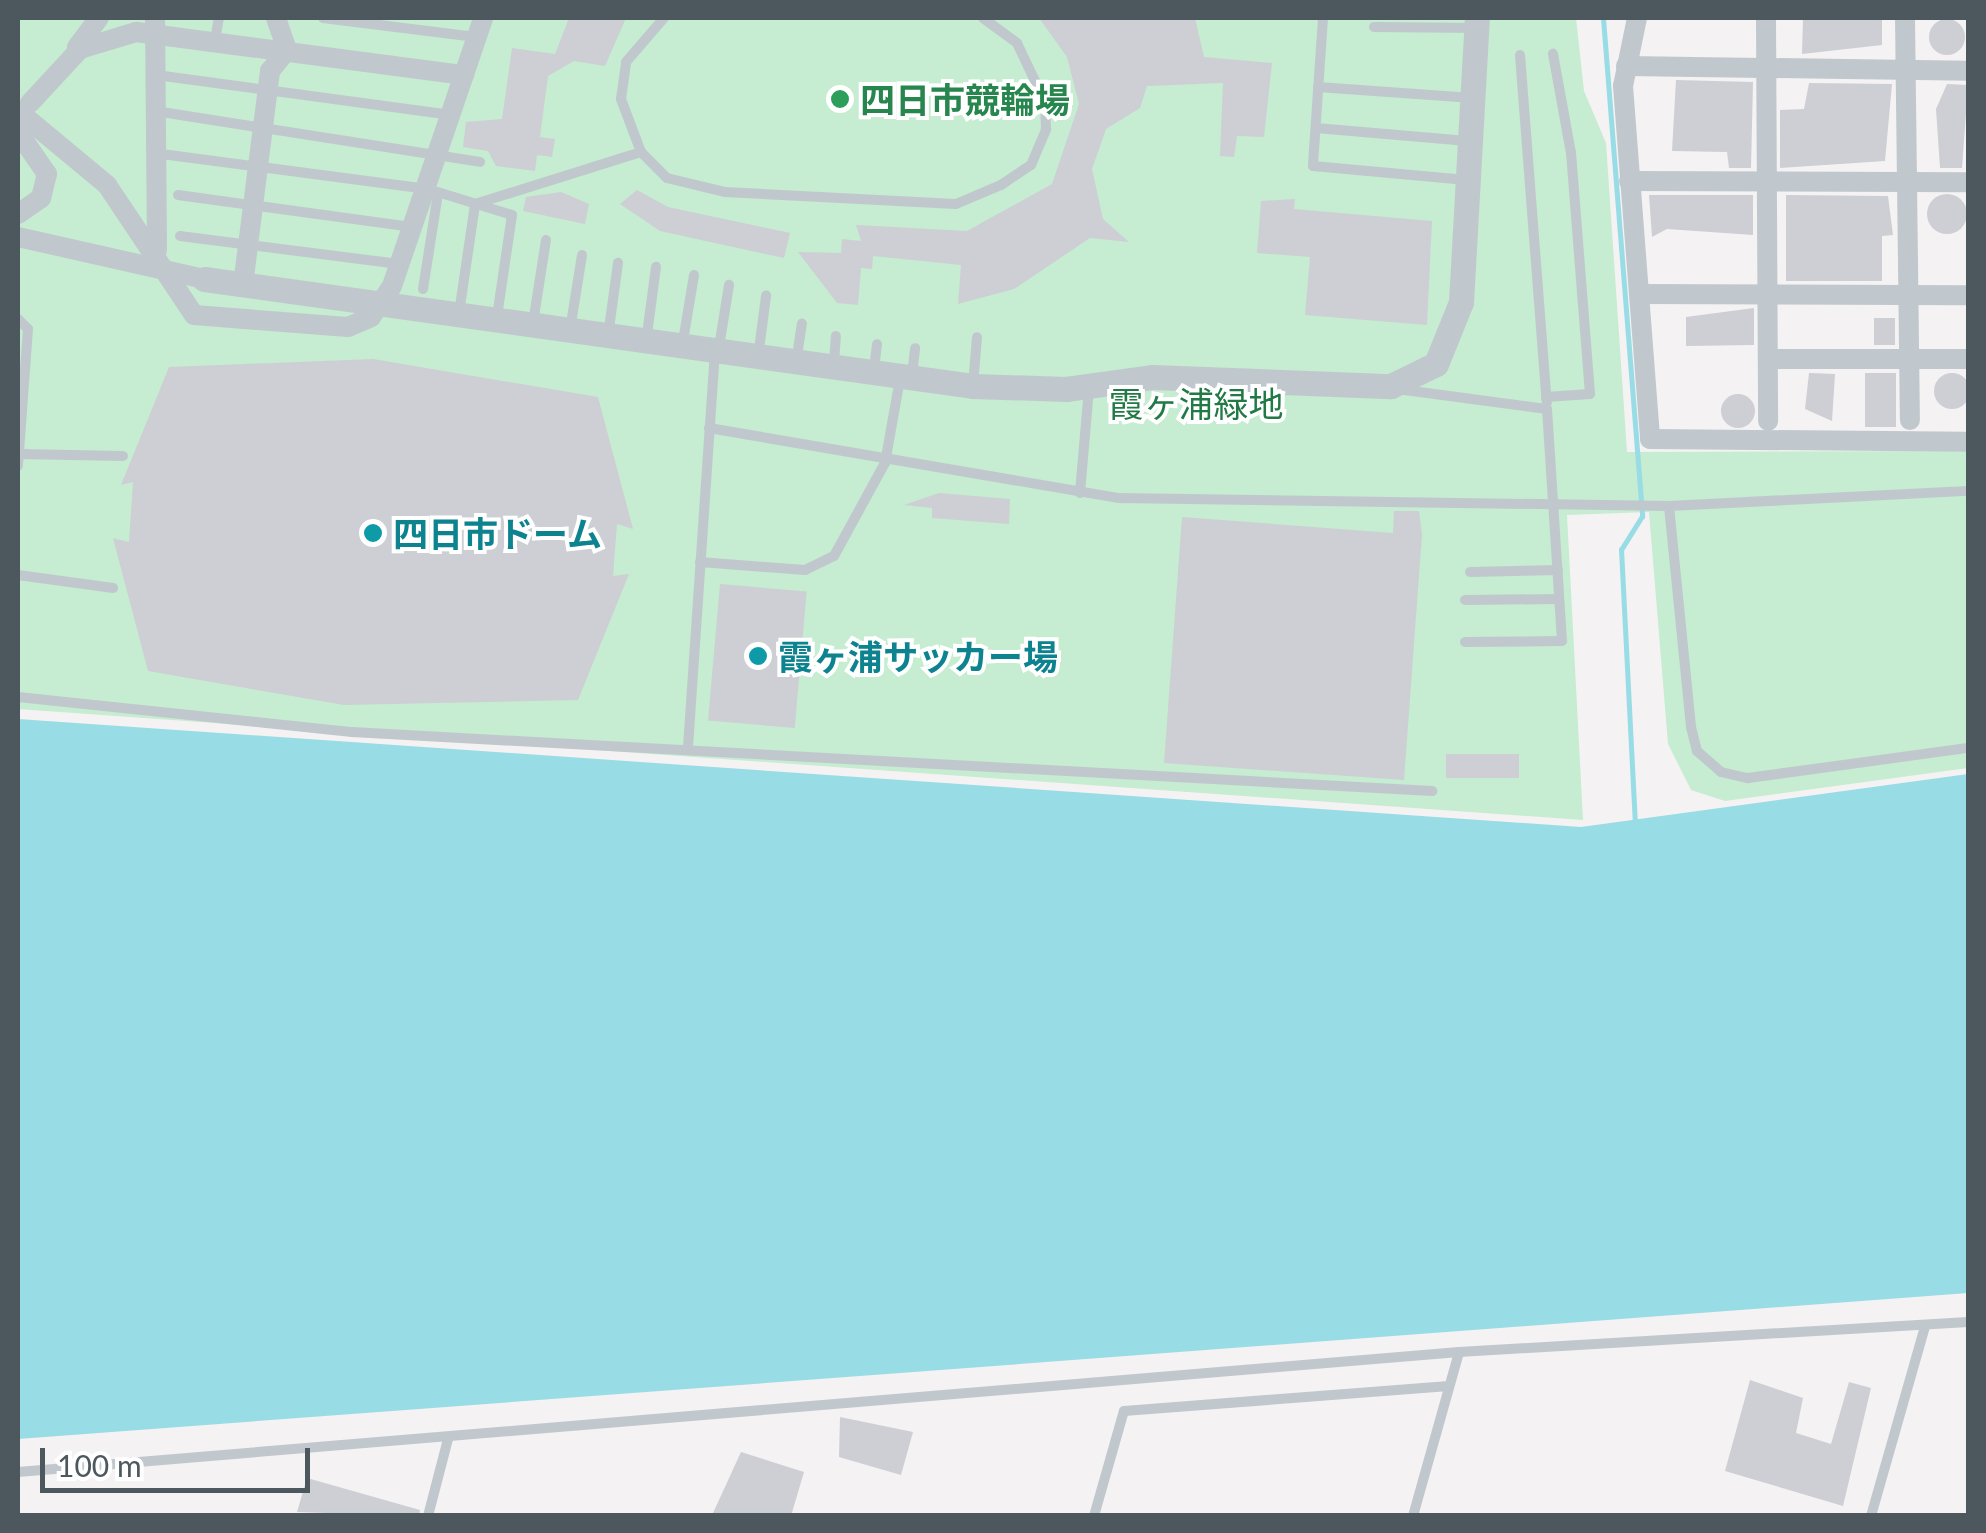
<!DOCTYPE html>
<html>
<head>
<meta charset="utf-8">
<style>
	body { margin:0 }
	#map { position:relative; width:1986px; height:1533px; overflow:hidden; background:#f4f2f3; font-family:Lato,"Noto Sans JP",sans-serif }
	div>[style] { position:absolute }
	[style*='--x'] { left:calc(var(--x)*1px); top:calc(var(--y)*1px); width:calc(var(--w)*1px); rotate:calc(var(--a)*1deg) }
	.green>* { inset:0; background:#c6ecd1 }
	.water>* { inset:0; background:#98dce5 }
	.stream>* { height:5px; margin:-2.5px; padding:0 2.5px; transform-origin:2.5px; border-radius:2.5px; background:#98dce5 }
	.building>* { inset:0; background:#cdcfd4; transform-origin:0 0 }
	.round { border-radius:50% }
	.service>* { height:10px; margin:-5px; padding:0 5px; transform-origin:5px; border-radius:5px; background:#c0c8cd }
	.minor>* { height:20px; margin:-10px; padding:0 10px; transform-origin:10px; border-radius:10px; background:#c0c8cd }
	.tertiary>* { height:25px; margin:-12.5px; padding:0 12.5px; transform-origin:12.5px; border-radius:12.5px; background:#c0c8cd }
	.dots>* { width:28px; height:28px; translate:-50% -50%; box-sizing:border-box; border:5px solid #fff; border-radius:50% }
	span { translate:-50% -50%; white-space:nowrap; text-align:center; line-height:1.15; -webkit-text-stroke:8px #fff; paint-order:stroke }
	.leisure-label { font-size:35px; color:#27864d; font-weight:700 }
	.left { translate:0 -50%; text-align:left }
	.park-label { font-size:35px; color:#217a45 }
	.culture-label { font-size:35px; color:#0d838f; font-weight:700 }
	.frame { position:absolute; inset:0; border:20px solid #4c575e; pointer-events:none }
	.scale { position:absolute; left:40px; top:1448px; width:270px; height:45px; box-sizing:border-box; border:5px solid #4c575e; border-top:0; padding-left:12px; font-size:30px; line-height:35px; white-space:nowrap; color:#4c575e; -webkit-text-stroke:8px #fff; paint-order:stroke }
</style>
</head>
<body>
<div id="map">
	<div class="green">
		<i style="clip-path:polygon(18px 18px,1576px 18px,1584px 91px,1606px 143px,1627px 452px,1968px 451px,1968px 768px,1725px 801px,1691px 790px,1668px 744px,1649px 512px,1567px 515px,1583px 820px,18px 709px)"></i>
	</div>
	<div class="water">
		<i style="clip-path:polygon(18px 719px,1581px 827px,1968px 774px,1968px 1293px,18px 1439px)"></i>
	</div>
	<div class="stream">
		<i style="--x:1603;--y:18;--w:500;--a:85.5"></i>
		<i style="--x:1642;--y:516;--w:39;--a:122"></i>
		<i style="--x:1621;--y:549;--w:272;--a:87.1"></i>
	</div>
	<div class="building">
		<i style="clip-path:polygon(569px 18px,626px 18px,605px 66px,574px 61px,548px 76px,540px 137px,555px 139px,552px 157px,537px 155px,535px 171px,496px 166px,488px 151px,463px 147px,466px 122px,502px 119px,512px 48px,555px 54px)"></i>
		<i style="clip-path:polygon(1039px 18px,1195px 18px,1204px 57px,1272px 63px,1264px 137px,1237px 136px,1234px 157px,1220px 156px,1223px 83px,1147px 86px,1140px 108px,1106px 129px,1092px 169px,1103px 219px,1129px 242px,1090px 238px,1014px 289px,958px 304px,961px 265px,873px 256px,872px 269px,861px 268px,858px 305px,837px 303px,798px 252px,841px 253px,842px 239px,861px 241px,856px 225px,967px 231px,1052px 184px,1079px 104px,1067px 57px)"></i>
		<i style="clip-path:polygon(1803px 18px,1882px 18px,1882px 45px,1802px 54px)"></i>
		<i class="round" style="left:1929px;top:19px;width:36px;height:36px"></i>
		<i style="clip-path:polygon(1676px 80px,1753px 82px,1751px 168px,1729px 168px,1727px 152px,1672px 151px)"></i>
		<i style="clip-path:polygon(1809px 83px,1892px 84px,1885px 161px,1780px 168px,1780px 110px,1804px 109px)"></i>
		<i style="clip-path:polygon(1947px 84px,1968px 85px,1962px 168px,1940px 168px,1936px 109px)"></i>
		<i style="clip-path:polygon(637px 190px,668px 207px,790px 233px,784px 258px,660px 231px,620px 204px)"></i>
		<i style="clip-path:polygon(561px 192px,589px 204px,585px 224px,523px 211px,526px 197px)"></i>
		<i class="round" style="left:1927px;top:194px;width:40px;height:40px"></i>
		<i style="clip-path:polygon(1649px 195px,1753px 195px,1753px 235px,1667px 229px,1652px 237px)"></i>
		<i style="clip-path:polygon(1786px 195px,1888px 196px,1893px 235px,1882px 236px,1882px 281px,1786px 281px)"></i>
		<i style="clip-path:polygon(1295px 199px,1294px 209px,1432px 221px,1427px 325px,1305px 315px,1310px 257px,1257px 253px,1261px 201px)"></i>
		<i style="clip-path:polygon(1754px 308px,1754px 345px,1686px 346px,1686px 317px)"></i>
		<i style="left:1874px;top:318px;width:21px;height:27px"></i>
		<i style="clip-path:polygon(373px 359px,598px 397px,633px 529px,617px 524px,613px 576px,629px 574px,578px 700px,344px 705px,148px 671px,113px 538px,129px 542px,133px 482px,121px 485px,169px 367px)"></i>
		<i class="round" style="left:1934px;top:373px;width:36px;height:36px"></i>
		<i style="clip-path:polygon(1809px 373px,1835px 374px,1832px 421px,1805px 409px)"></i>
		<i style="left:1865px;top:373px;width:31px;height:54px"></i>
		<i class="round" style="left:1721px;top:394px;width:34px;height:34px"></i>
		<i style="clip-path:polygon(939px 493px,1010px 499px,1009px 524px,932px 518px,932px 508px,904px 505px)"></i>
		<i style="clip-path:polygon(1394px 511px,1419px 511px,1422px 535px,1404px 780px,1164px 763px,1182px 517px,1393px 533px)"></i>
		<i style="left:720px;top:584px;width:87px;height:137px;rotate:5deg"></i>
		<i style="left:1519px;top:754px;width:24px;height:73px;rotate:90deg"></i>
		<i style="clip-path:polygon(1750px 1380px,1803px 1398px,1796px 1433px,1831px 1444px,1849px 1382px,1871px 1388px,1843px 1506px,1725px 1471px)"></i>
		<i style="clip-path:polygon(840px 1417px,913px 1432px,901px 1475px,839px 1457px)"></i>
		<i style="clip-path:polygon(741px 1452px,804px 1472px,791px 1516px,713px 1513px)"></i>
		<i style="clip-path:polygon(307px 1478px,420px 1510px,419px 1516px,297px 1512px)"></i>
	</div>
	<div class="service">
		<i style="--x:323;--y:18;--w:154;--a:7.1"></i>
		<i style="--x:1323;--y:18;--w:148;--a:93.9"></i>
		<i style="--x:1313;--y:166;--w:154;--a:5.2"></i>
		<i style="--x:1374;--y:27;--w:102;--a:0.6"></i>
		<i style="--x:215;--y:40;--w:22;--a:-80"></i>
		<i style="--x:1520;--y:55;--w:349;--a:85.6"></i>
		<i style="--x:156;--y:75;--w:298;--a:7.7"></i>
		<i style="--x:1318;--y:87;--w:155;--a:4.1"></i>
		<i style="--x:155;--y:111;--w:329;--a:8.9"></i>
		<i style="--x:1316;--y:128;--w:152;--a:4.9"></i>
		<i style="--x:641;--y:152;--w:57;--a:-110.7"></i>
		<i style="--x:621;--y:99;--w:37;--a:-82"></i>
		<i style="--x:626;--y:62;--w:58;--a:-49.2"></i>
		<i style="--x:154;--y:153;--w:276;--a:7.5"></i>
		<i style="--x:428;--y:189;--w:88;--a:17.2"></i>
		<i style="--x:512;--y:215;--w:103;--a:98.4"></i>
		<i style="--x:178;--y:195;--w:237;--a:7.8"></i>
		<i style="--x:180;--y:236;--w:221;--a:7.3"></i>
		<i style="--x:423;--y:289;--w:97;--a:-81.1"></i>
		<i style="--x:459;--y:313;--w:110;--a:-81.6"></i>
		<i style="--x:475;--y:204;--w:174;--a:-17.4"></i>
		<i style="--x:641;--y:152;--w:37;--a:45"></i>
		<i style="--x:667;--y:178;--w:60;--a:13.6"></i>
		<i style="--x:725;--y:192;--w:231;--a:3"></i>
		<i style="--x:956;--y:204;--w:49;--a:-22.9"></i>
		<i style="--x:1001;--y:185;--w:36;--a:-34"></i>
		<i style="--x:1031;--y:165;--w:39;--a:-67"></i>
		<i style="--x:1046;--y:129;--w:27;--a:-92"></i>
		<i style="--x:1045;--y:102;--w:65;--a:-115.4"></i>
		<i style="--x:1017;--y:43;--w:42;--a:-143.7"></i>
		<i style="--x:18;--y:319;--w:14;--a:45"></i>
		<i style="--x:28;--y:329;--w:137;--a:94.2"></i>
		<i style="--x:533;--y:323;--w:84;--a:-81.1"></i>
		<i style="--x:570;--y:330;--w:76;--a:-80.9"></i>
		<i style="--x:608;--y:336;--w:74;--a:-82.2"></i>
		<i style="--x:646;--y:342;--w:76;--a:-82.4"></i>
		<i style="--x:682;--y:347;--w:73;--a:-80.5"></i>
		<i style="--x:719;--y:347;--w:63;--a:-80.8"></i>
		<i style="--x:758;--y:357;--w:62;--a:-82.5"></i>
		<i style="--x:796;--y:363;--w:40;--a:-81.5"></i>
		<i style="--x:834;--y:363;--w:27;--a:-86"></i>
		<i style="--x:874;--y:369;--w:25;--a:-83"></i>
		<i style="--x:912;--y:374;--w:26;--a:-83"></i>
		<i style="--x:973;--y:385;--w:48;--a:-85.2"></i>
		<i style="--x:1397;--y:389;--w:151;--a:7.6"></i>
		<i style="--x:1547;--y:409;--w:232;--a:86.3"></i>
		<i style="--x:1562;--y:641;--w:97;--a:179.4"></i>
		<i style="--x:1546;--y:397;--w:44;--a:-3.9"></i>
		<i style="--x:1590;--y:394;--w:242;--a:-94.5"></i>
		<i style="--x:1571;--y:153;--w:101;--a:-100.3"></i>
		<i style="--x:709;--y:428;--w:416;--a:9.7"></i>
		<i style="--x:1119;--y:498;--w:550;--a:0.83"></i>
		<i style="--x:1669;--y:506;--w:299;--a:-2.9"></i>
		<i style="--x:18;--y:454;--w:105;--a:1.1"></i>
		<i style="--x:1080;--y:493;--w:106;--a:-85.1"></i>
		<i style="--x:1669;--y:506;--w:222;--a:84.3"></i>
		<i style="--x:1691;--y:727;--w:25;--a:76"></i>
		<i style="--x:1697;--y:751;--w:32;--a:41"></i>
		<i style="--x:1721;--y:772;--w:28;--a:13"></i>
		<i style="--x:1748;--y:778;--w:222;--a:-7.8"></i>
		<i style="--x:700;--y:562;--w:105;--a:4.4"></i>
		<i style="--x:805;--y:570;--w:32;--a:-26"></i>
		<i style="--x:834;--y:556;--w:106;--a:-61.3"></i>
		<i style="--x:885;--y:463;--w:85;--a:-79.9"></i>
		<i style="--x:1470;--y:572;--w:88;--a:-1.3"></i>
		<i style="--x:18;--y:575;--w:96;--a:7.8"></i>
		<i style="--x:1465;--y:600;--w:94;--a:-0.6"></i>
		<i style="--x:18;--y:697;--w:336;--a:6"></i>
		<i style="--x:352;--y:732;--w:1082;--a:3.13"></i>
		<i style="--x:688;--y:747;--w:395;--a:-86.1"></i>
		<i style="--x:18;--y:1472;--w:1446;--a:-4.76"></i>
		<i style="--x:1459;--y:1352;--w:510;--a:-3.37"></i>
		<i style="--x:428;--y:1516;--w:80;--a:-75.4"></i>
		<i style="--x:1094;--y:1516;--w:109;--a:-74.1"></i>
		<i style="--x:1124;--y:1411;--w:326;--a:-4.4"></i>
		<i style="--x:1413;--y:1516;--w:170;--a:-74.3"></i>
		<i style="--x:1871;--y:1516;--w:197;--a:-74.1"></i>
	</div>
	<div class="minor">
		<i style="--x:155;--y:18;--w:232;--a:89.5"></i>
		<i style="--x:276;--y:18;--w:34;--a:71"></i>
		<i style="--x:1637;--y:18;--w:69;--a:101.6"></i>
		<i style="--x:1623;--y:86;--w:354;--a:85.6"></i>
		<i style="--x:1650;--y:439;--w:318;--a:0.5"></i>
		<i style="--x:1766;--y:18;--w:403;--a:89.7"></i>
		<i style="--x:1905;--y:18;--w:402;--a:89.3"></i>
		<i style="--x:77;--y:47;--w:36;--a:-53"></i>
		<i style="--x:1626;--y:66;--w:342;--a:0.8"></i>
		<i style="--x:30;--y:103;--w:74;--a:-47.2"></i>
		<i style="--x:80;--y:49;--w:59;--a:-16.9"></i>
		<i style="--x:136;--y:32;--w:331;--a:7.5"></i>
		<i style="--x:18;--y:111;--w:116;--a:39.7"></i>
		<i style="--x:107;--y:185;--w:156;--a:56.2"></i>
		<i style="--x:194;--y:315;--w:154;--a:4.5"></i>
		<i style="--x:348;--y:327;--w:25;--a:-23"></i>
		<i style="--x:371;--y:317;--w:37;--a:-56"></i>
		<i style="--x:392;--y:286;--w:283;--a:-71.2"></i>
		<i style="--x:18;--y:132;--w:51;--a:55.4"></i>
		<i style="--x:47;--y:174;--w:25;--a:104"></i>
		<i style="--x:41;--y:198;--w:28;--a:145"></i>
		<i style="--x:1629;--y:181;--w:339;--a:0.2"></i>
		<i style="--x:18;--y:237;--w:191;--a:12.7"></i>
		<i style="--x:243;--y:285;--w:216;--a:-82.8"></i>
		<i style="--x:270;--y:71;--w:27;--a:-51"></i>
		<i style="--x:1639;--y:294;--w:329;--a:0.2"></i>
		<i style="--x:1769;--y:359;--w:199;--a:0"></i>
	</div>
	<div class="tertiary">
		<i style="--x:204;--y:279;--w:776;--a:7.92"></i>
		<i style="--x:973;--y:386;--w:93;--a:1.8"></i>
		<i style="--x:1066;--y:389;--w:88;--a:-7.9"></i>
		<i style="--x:1153;--y:377;--w:238;--a:2.2"></i>
		<i style="--x:1391;--y:386;--w:50;--a:-26.1"></i>
		<i style="--x:1436;--y:364;--w:67;--a:-68"></i>
		<i style="--x:1461;--y:302;--w:284;--a:-86.8"></i>
	</div>
	<div class="dots">
		<i style="left:840px;top:99px;background:#2e9e5b"></i>
		<i style="left:373px;top:533px;background:#0f9aa8"></i>
		<i style="left:758px;top:656px;background:#0f9aa8"></i>
	</div>
	<div class="leisure-label">
		<span class="left" style="left:860px;top:99px">四日市競輪場</span>
	</div>
	<div class="park-label">
		<span style="left:1196px;top:403px">霞ヶ浦緑地</span>
	</div>
	<div class="culture-label">
		<span class="left" style="left:393px;top:533px">四日市ドーム</span>
		<span class="left" style="left:778px;top:656px">霞ヶ浦サッカー場</span>
	</div>
	<div class="frame"></div>
	<div class="scale">100 m</div>
</div>
</body>
</html>
